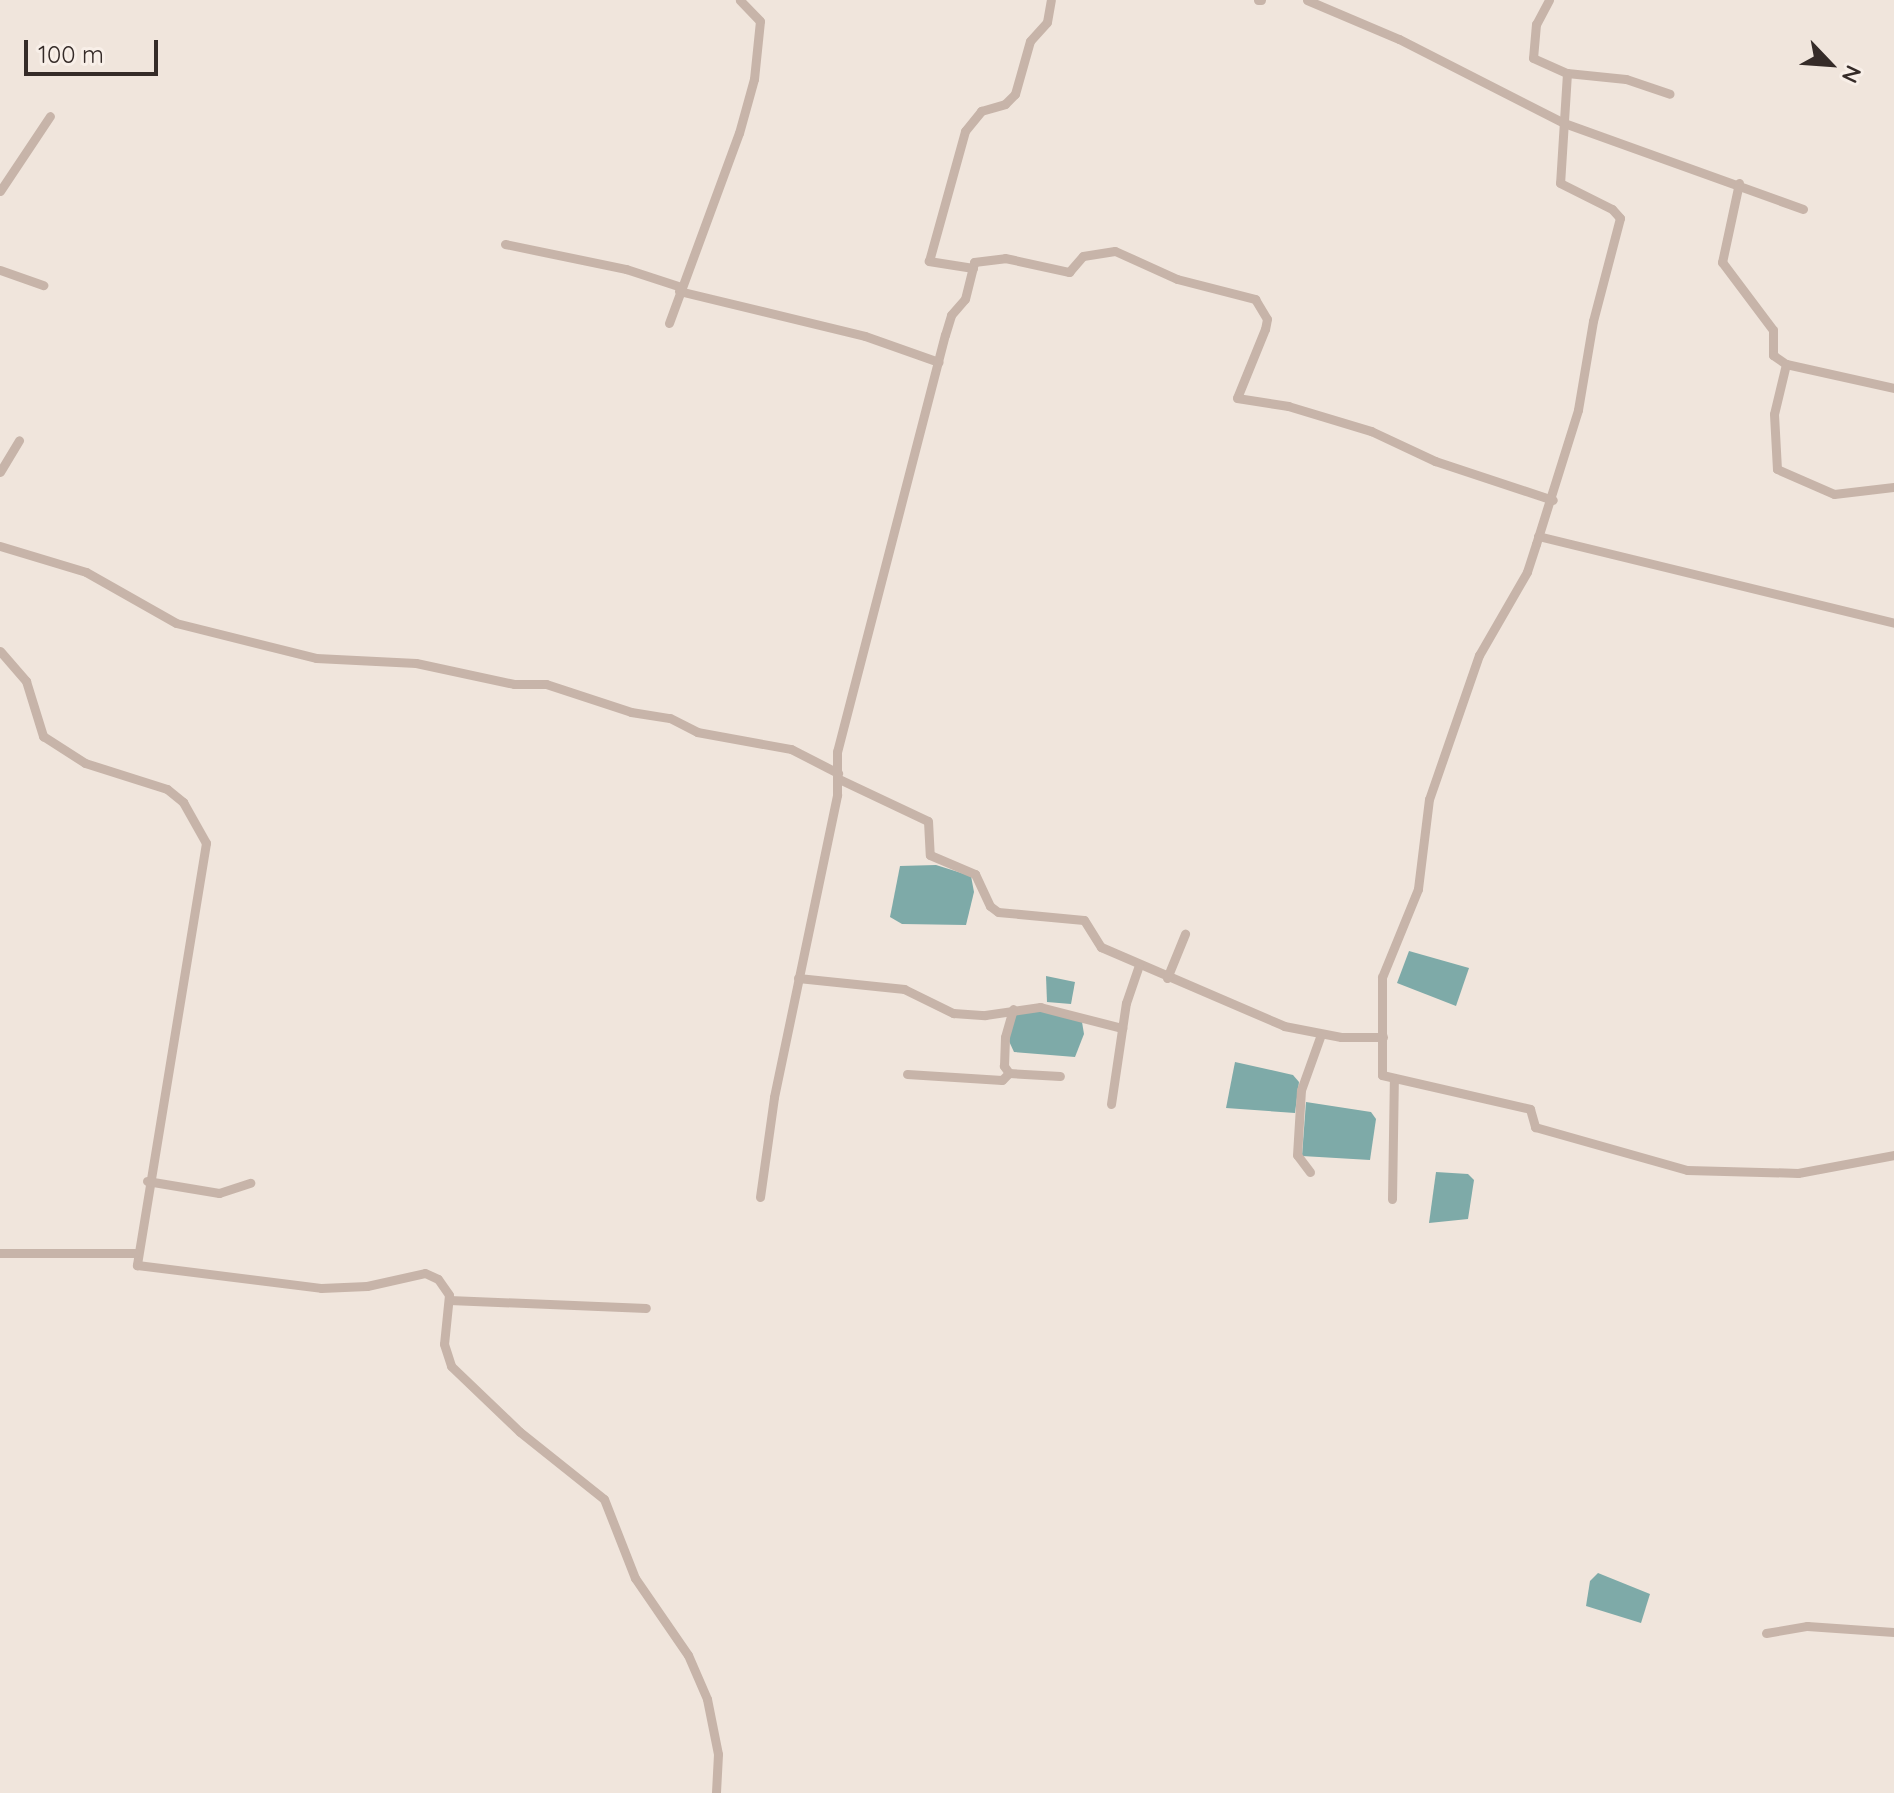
<!DOCTYPE html>
<html>
<head>
<meta charset="utf-8">
<style>
	body { margin:0 }
	#map { position:relative; width:1894px; height:1793px; overflow:hidden; background:#f0e5dc; font-family:Quicksand,sans-serif }
	div>[style] { position:absolute }
	[style*='--x'] { left:calc(var(--x)*1px); top:calc(var(--y)*1px); width:calc(var(--w)*1px); rotate:calc(var(--a)*1deg) }
	.water>* { inset:0; background:#7eaaa8 }
	.minor>* { height:9px; margin:-4.5px; padding:0 4.5px; transform-origin:4.5px; border-radius:4.5px; background:#c7b4a9 }
	span { translate:-50% -50%; white-space:nowrap; text-align:center; line-height:1.15; -webkit-text-stroke:8px #f8efe8; paint-order:stroke }
	.north { position:absolute; left:1790px; top:24px; width:80px; height:80px; -webkit-text-stroke:6px #f8efe8; paint-order:stroke; rotate:115deg; font-size:22px; font-weight:700; line-height:32px; text-align:center; color:#352b28 }
	.north::after { content:''; display:block; margin:auto; width:28px; height:36px; background:#352b28; clip-path:polygon(50% 0,100% 100%,50% 72%,0 100%) }
	.scale { position:absolute; left:24px; top:40px; width:134px; height:36px; box-sizing:border-box; border:4px solid #352b28; border-top:0; padding-left:10px; font-size:24px; line-height:28px; white-space:nowrap; color:#352b28; -webkit-text-stroke:6px #f8efe8; paint-order:stroke }
</style>
</head>
<body>
<div id="map">
	<div class="water">
		<i style="clip-path:polygon(936px 865px,971px 876px,974px 892px,966px 925px,902px 924px,890px 917px,900px 866px)"></i>
		<i style="clip-path:polygon(1409px 951px,1469px 968px,1456px 1006px,1397px 983px)"></i>
		<i style="clip-path:polygon(1046px 976px,1075px 982px,1071px 1004px,1047px 1002px)"></i>
		<i style="clip-path:polygon(1017px 1010px,1048px 1010px,1082px 1022px,1084px 1034px,1075px 1057px,1014px 1052px,1008px 1039px)"></i>
		<i style="clip-path:polygon(1235px 1062px,1293px 1075px,1299px 1082px,1295px 1113px,1226px 1108px)"></i>
		<i style="clip-path:polygon(1306px 1102px,1371px 1112px,1376px 1119px,1370px 1160px,1302px 1156px)"></i>
		<i style="clip-path:polygon(1436px 1172px,1468px 1174px,1474px 1180px,1468px 1219px,1429px 1223px)"></i>
		<i style="clip-path:polygon(1598px 1573px,1650px 1594px,1641px 1623px,1586px 1606px,1590px 1581px)"></i>
	</div>
	<div class="minor">
		<i style="--x:1258;--y:0;--w:3;--a:0"></i>
		<i style="--x:1307;--y:0;--w:100;--a:23"></i>
		<i style="--x:1399;--y:39;--w:185;--a:27"></i>
		<i style="--x:1564;--y:123;--w:254;--a:19.8"></i>
		<i style="--x:1549;--y:0;--w:27;--a:118"></i>
		<i style="--x:1536;--y:24;--w:34;--a:95"></i>
		<i style="--x:1533;--y:58;--w:37;--a:24"></i>
		<i style="--x:1567;--y:73;--w:59;--a:5.8"></i>
		<i style="--x:1626;--y:79;--w:46;--a:18.8"></i>
		<i style="--x:1567;--y:73;--w:110;--a:93.6"></i>
		<i style="--x:1560;--y:183;--w:58;--a:26.6"></i>
		<i style="--x:1612;--y:209;--w:12;--a:48"></i>
		<i style="--x:1620;--y:218;--w:106;--a:104.7"></i>
		<i style="--x:1593;--y:321;--w:90;--a:99.6"></i>
		<i style="--x:1578;--y:410;--w:140;--a:107.4"></i>
		<i style="--x:1536;--y:544;--w:29;--a:108"></i>
		<i style="--x:1527;--y:572;--w:96;--a:120"></i>
		<i style="--x:1479;--y:655;--w:152;--a:109.1"></i>
		<i style="--x:1429;--y:799;--w:91;--a:97"></i>
		<i style="--x:1418;--y:889;--w:95;--a:112.2"></i>
		<i style="--x:1382;--y:977;--w:98;--a:90"></i>
		<i style="--x:1382;--y:1075;--w:152;--a:12.9"></i>
		<i style="--x:1530;--y:1109;--w:19;--a:74"></i>
		<i style="--x:1535;--y:1127;--w:158;--a:15.8"></i>
		<i style="--x:1687;--y:1170;--w:111;--a:1.5"></i>
		<i style="--x:1798;--y:1173;--w:98;--a:-10.6"></i>
		<i style="--x:1739;--y:183;--w:81;--a:102.1"></i>
		<i style="--x:1722;--y:262;--w:85;--a:53.1"></i>
		<i style="--x:1773;--y:330;--w:25;--a:90"></i>
		<i style="--x:1773;--y:355;--w:16;--a:35"></i>
		<i style="--x:1786;--y:364;--w:111;--a:12.5"></i>
		<i style="--x:0;--y:191;--w:90;--a:-56.3"></i>
		<i style="--x:505;--y:244;--w:124;--a:11.7"></i>
		<i style="--x:626;--y:269;--w:58;--a:18.1"></i>
		<i style="--x:973;--y:268;--w:45;--a:-171"></i>
		<i style="--x:929;--y:261;--w:135;--a:-74.5"></i>
		<i style="--x:965;--y:131;--w:26;--a:-51"></i>
		<i style="--x:981;--y:111;--w:25;--a:-16"></i>
		<i style="--x:1005;--y:104;--w:14;--a:-45"></i>
		<i style="--x:1015;--y:94;--w:55;--a:-74.2"></i>
		<i style="--x:1030;--y:41;--w:25;--a:-48"></i>
		<i style="--x:1047;--y:22;--w:22;--a:-80"></i>
		<i style="--x:0;--y:270;--w:46;--a:19.2"></i>
		<i style="--x:679;--y:291;--w:191;--a:13.6"></i>
		<i style="--x:865;--y:336;--w:78;--a:19.4"></i>
		<i style="--x:669;--y:323;--w:202;--a:-69.8"></i>
		<i style="--x:739;--y:133;--w:56;--a:-74.5"></i>
		<i style="--x:754;--y:79;--w:58;--a:-84.1"></i>
		<i style="--x:760;--y:21;--w:29;--a:-134"></i>
		<i style="--x:1786;--y:364;--w:51;--a:103.5"></i>
		<i style="--x:1774;--y:414;--w:55;--a:86.9"></i>
		<i style="--x:1777;--y:469;--w:62;--a:23.7"></i>
		<i style="--x:1834;--y:494;--w:60;--a:-6.7"></i>
		<i style="--x:0;--y:472;--w:37;--a:-59"></i>
		<i style="--x:1538;--y:536;--w:366;--a:13.7"></i>
		<i style="--x:0;--y:546;--w:90;--a:16.8"></i>
		<i style="--x:86;--y:572;--w:103;--a:29.5"></i>
		<i style="--x:176;--y:623;--w:144;--a:14"></i>
		<i style="--x:316;--y:658;--w:100;--a:2.9"></i>
		<i style="--x:416;--y:663;--w:100;--a:12.1"></i>
		<i style="--x:514;--y:684;--w:32;--a:0"></i>
		<i style="--x:546;--y:684;--w:89;--a:18.2"></i>
		<i style="--x:631;--y:712;--w:39;--a:9"></i>
		<i style="--x:670;--y:718;--w:30;--a:27"></i>
		<i style="--x:697;--y:732;--w:96;--a:10.3"></i>
		<i style="--x:791;--y:749;--w:53;--a:27.1"></i>
		<i style="--x:0;--y:651;--w:40;--a:49"></i>
		<i style="--x:26;--y:681;--w:58;--a:72.8"></i>
		<i style="--x:43;--y:736;--w:50;--a:32.7"></i>
		<i style="--x:85;--y:763;--w:86;--a:17.6"></i>
		<i style="--x:167;--y:789;--w:21;--a:39"></i>
		<i style="--x:183;--y:802;--w:47;--a:60.7"></i>
		<i style="--x:206;--y:843;--w:428;--a:99.3"></i>
		<i style="--x:137;--y:1265;--w:185;--a:7.1"></i>
		<i style="--x:321;--y:1288;--w:46;--a:-2.5"></i>
		<i style="--x:367;--y:1286;--w:59;--a:-12.6"></i>
		<i style="--x:425;--y:1273;--w:14;--a:25"></i>
		<i style="--x:438;--y:1279;--w:19;--a:55"></i>
		<i style="--x:449;--y:1295;--w:49;--a:95.8"></i>
		<i style="--x:444;--y:1344;--w:23;--a:72"></i>
		<i style="--x:451;--y:1366;--w:95;--a:43.7"></i>
		<i style="--x:520;--y:1432;--w:107;--a:38.6"></i>
		<i style="--x:604;--y:1499;--w:85;--a:68.6"></i>
		<i style="--x:635;--y:1578;--w:93;--a:55.5"></i>
		<i style="--x:688;--y:1655;--w:48;--a:66.6"></i>
		<i style="--x:707;--y:1699;--w:56;--a:78.7"></i>
		<i style="--x:718;--y:1754;--w:39;--a:93"></i>
		<i style="--x:839;--y:779;--w:98;--a:25.3"></i>
		<i style="--x:928;--y:821;--w:34;--a:87"></i>
		<i style="--x:930;--y:855;--w:49;--a:22.9"></i>
		<i style="--x:975;--y:874;--w:35;--a:65"></i>
		<i style="--x:990;--y:906;--w:10;--a:37"></i>
		<i style="--x:998;--y:912;--w:86;--a:5.3"></i>
		<i style="--x:1084;--y:920;--w:32;--a:58"></i>
		<i style="--x:1101;--y:947;--w:199;--a:23.3"></i>
		<i style="--x:1284;--y:1026;--w:58;--a:10.9"></i>
		<i style="--x:1341;--y:1037;--w:42;--a:0"></i>
		<i style="--x:798;--y:978;--w:107;--a:5.9"></i>
		<i style="--x:904;--y:989;--w:55;--a:26.1"></i>
		<i style="--x:953;--y:1013;--w:32;--a:4"></i>
		<i style="--x:985;--y:1015;--w:56;--a:-8.3"></i>
		<i style="--x:1040;--y:1007;--w:85;--a:14.4"></i>
		<i style="--x:1167;--y:978;--w:48;--a:-67.8"></i>
		<i style="--x:1009;--y:1073;--w:9;--a:-126"></i>
		<i style="--x:1004;--y:1066;--w:29;--a:-88"></i>
		<i style="--x:1005;--y:1037;--w:29;--a:-74"></i>
		<i style="--x:907;--y:1074;--w:95;--a:3.6"></i>
		<i style="--x:1002;--y:1080;--w:10;--a:-45"></i>
		<i style="--x:1009;--y:1073;--w:51;--a:3.4"></i>
		<i style="--x:1111;--y:1104;--w:102;--a:-81.6"></i>
		<i style="--x:1126;--y:1003;--w:40;--a:-71.1"></i>
		<i style="--x:1310;--y:1172;--w:21;--a:-127"></i>
		<i style="--x:1297;--y:1155;--w:65;--a:-86.5"></i>
		<i style="--x:1301;--y:1090;--w:59;--a:-70.3"></i>
		<i style="--x:147;--y:1181;--w:73;--a:9.5"></i>
		<i style="--x:219;--y:1193;--w:33;--a:-18"></i>
		<i style="--x:760;--y:1197;--w:101;--a:-82"></i>
		<i style="--x:774;--y:1097;--w:309;--a:-78.2"></i>
		<i style="--x:837;--y:795;--w:43;--a:-90"></i>
		<i style="--x:837;--y:752;--w:431;--a:-75.5"></i>
		<i style="--x:945;--y:335;--w:21;--a:-73"></i>
		<i style="--x:951;--y:315;--w:21;--a:-49"></i>
		<i style="--x:965;--y:299;--w:38;--a:-76"></i>
		<i style="--x:974;--y:262;--w:31;--a:-7"></i>
		<i style="--x:1005;--y:258;--w:66;--a:12.3"></i>
		<i style="--x:1069;--y:272;--w:21;--a:-49"></i>
		<i style="--x:1083;--y:256;--w:32;--a:-9"></i>
		<i style="--x:1115;--y:251;--w:68;--a:24.3"></i>
		<i style="--x:1177;--y:279;--w:81;--a:14.4"></i>
		<i style="--x:1255;--y:299;--w:23;--a:59"></i>
		<i style="--x:1267;--y:319;--w:10;--a:101"></i>
		<i style="--x:1265;--y:329;--w:74;--a:112.1"></i>
		<i style="--x:1237;--y:398;--w:52;--a:8.9"></i>
		<i style="--x:1288;--y:406;--w:87;--a:16.8"></i>
		<i style="--x:1371;--y:431;--w:71;--a:25.1"></i>
		<i style="--x:1435;--y:461;--w:124;--a:18.3"></i>
		<i style="--x:1392;--y:1199;--w:121;--a:-89.1"></i>
		<i style="--x:0;--y:1253;--w:135;--a:0"></i>
		<i style="--x:449;--y:1300;--w:197;--a:2.3"></i>
		<i style="--x:1766;--y:1633;--w:42;--a:-9.7"></i>
		<i style="--x:1807;--y:1626;--w:87;--a:3.9"></i>
	</div>
	<div class="north">N</div>
	<div class="scale">100 m</div>
</div>
</body>
</html>
